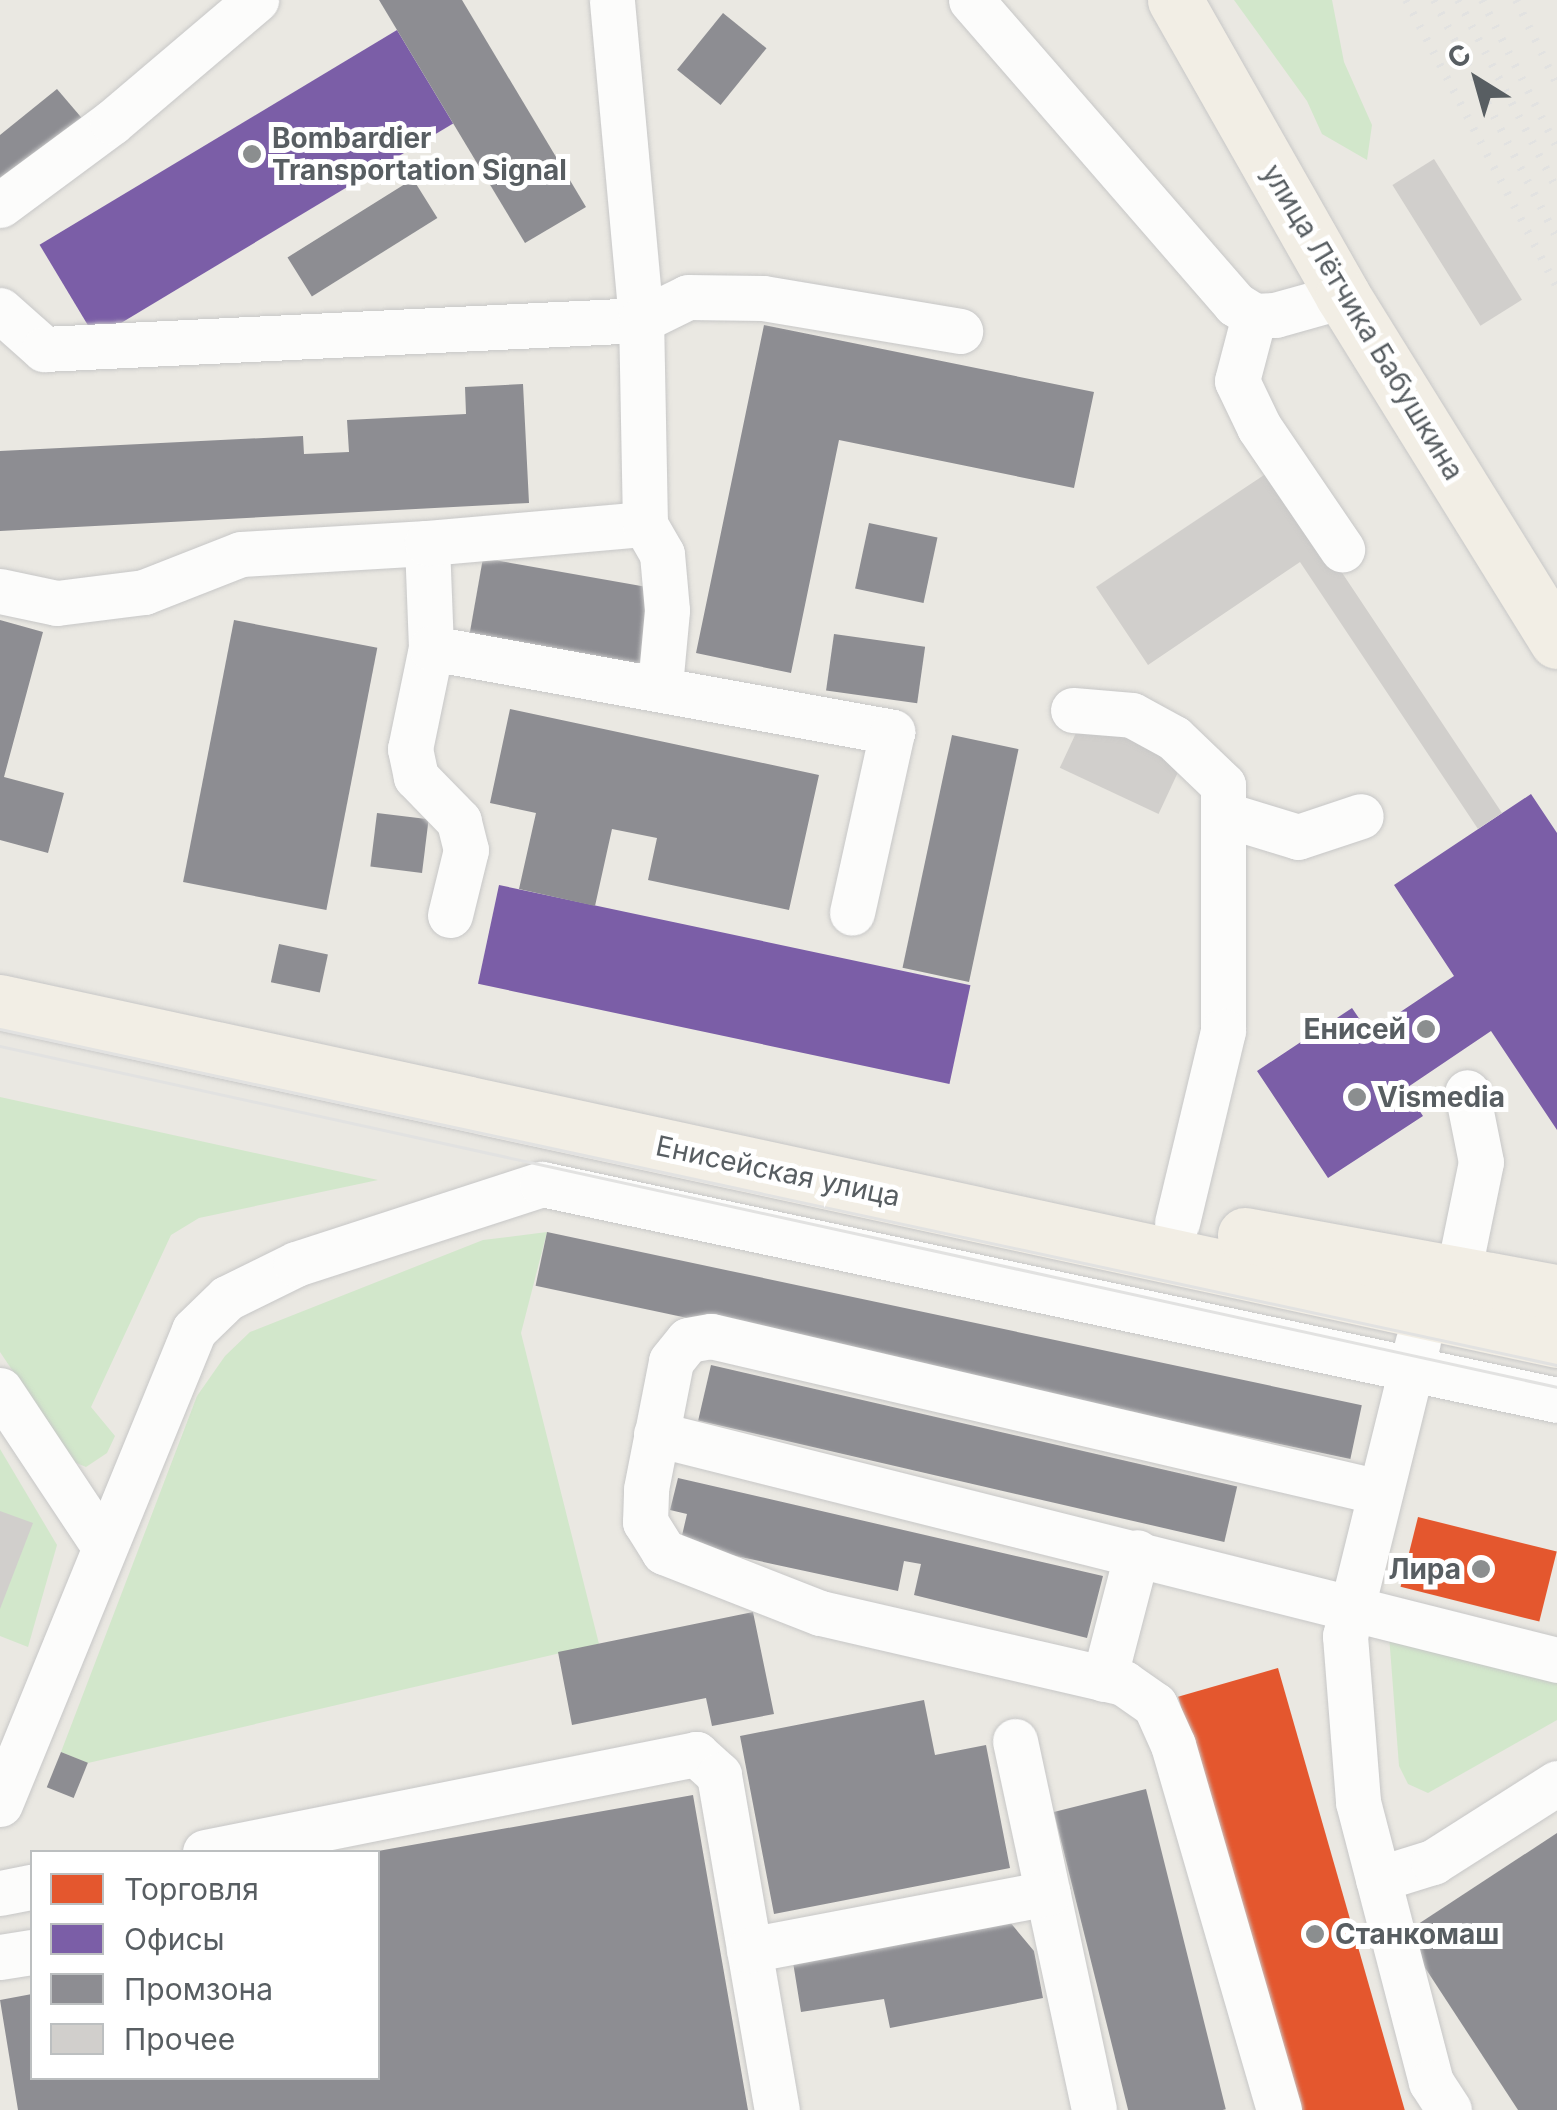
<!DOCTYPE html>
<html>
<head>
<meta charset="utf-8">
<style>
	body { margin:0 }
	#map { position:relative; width:1557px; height:2110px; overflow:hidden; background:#eae8e2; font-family:Inter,sans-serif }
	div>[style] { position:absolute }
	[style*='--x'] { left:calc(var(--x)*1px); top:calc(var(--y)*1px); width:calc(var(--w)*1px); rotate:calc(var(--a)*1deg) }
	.green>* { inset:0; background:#d2e7cb }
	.shops>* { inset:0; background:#e4572e; transform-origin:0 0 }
	.offices>* { inset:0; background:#7b5ea7; transform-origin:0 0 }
	.industry>* { inset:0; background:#8d8d92; transform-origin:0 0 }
	.building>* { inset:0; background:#d1cfcc; transform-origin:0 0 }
	.roads { filter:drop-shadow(0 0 2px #c7c7c7) drop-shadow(0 0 2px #c7c7c7) }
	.minor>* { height:45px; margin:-22.5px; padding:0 22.5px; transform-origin:22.5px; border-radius:22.5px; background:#fcfcfb }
	.major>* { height:55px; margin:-27.5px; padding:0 27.5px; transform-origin:27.5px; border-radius:27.5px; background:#f2eee5 }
	.tram>* { height:2.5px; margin:-1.25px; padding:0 1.25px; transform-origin:1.25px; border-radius:1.25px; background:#e2e2e1 }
	.rail>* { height:8px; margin-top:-4px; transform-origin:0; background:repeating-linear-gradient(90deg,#e2e2e1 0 2.5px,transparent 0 14.5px) }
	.dots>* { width:28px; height:28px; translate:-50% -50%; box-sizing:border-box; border:5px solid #fff; border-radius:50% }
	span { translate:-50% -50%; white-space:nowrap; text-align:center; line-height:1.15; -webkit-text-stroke:10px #fff; paint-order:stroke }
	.poi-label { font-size:28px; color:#585e62; font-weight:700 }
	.left { translate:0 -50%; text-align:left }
	.right { translate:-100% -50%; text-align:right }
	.street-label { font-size:28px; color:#585e62 }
	.legend { position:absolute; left:30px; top:1850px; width:350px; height:230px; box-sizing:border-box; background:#fff; border:2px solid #bcbfc0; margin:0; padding:12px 18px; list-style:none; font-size:30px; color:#585e62 }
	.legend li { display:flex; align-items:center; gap:20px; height:50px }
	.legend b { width:50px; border:2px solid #bcbfc0 }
	.north { position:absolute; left:1427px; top:30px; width:100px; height:100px; -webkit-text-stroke:8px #fff; paint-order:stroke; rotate:323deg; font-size:28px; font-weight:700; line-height:40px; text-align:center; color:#585e62 }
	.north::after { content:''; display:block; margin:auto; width:35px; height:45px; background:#585e62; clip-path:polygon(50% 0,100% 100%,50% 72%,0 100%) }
</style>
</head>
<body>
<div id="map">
	<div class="green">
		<i style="clip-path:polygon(1234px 0,1332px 0,1344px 62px,1372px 125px,1367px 160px,1322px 134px,1307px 101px)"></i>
		<i style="clip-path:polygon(0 1097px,378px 1180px,199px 1218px,171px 1235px,91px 1407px,115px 1436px,107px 1453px,86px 1467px,74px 1462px,0 1352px)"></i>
		<i style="clip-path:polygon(547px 1232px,521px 1333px,599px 1644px,88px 1763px,61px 1752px,197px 1396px,225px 1356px,250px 1332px,483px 1240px)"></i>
		<i style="clip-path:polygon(0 1449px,57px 1545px,28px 1647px,0 1636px)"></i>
		<i style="clip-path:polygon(1389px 1635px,1557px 1675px,1557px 1720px,1428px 1793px,1408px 1784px,1399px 1766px)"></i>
	</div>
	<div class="shops">
		<i style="left:1418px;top:1517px;width:143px;height:72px;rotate:14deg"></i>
		<i style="left:1278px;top:1668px;width:460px;height:104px;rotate:74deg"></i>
	</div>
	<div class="offices">
		<i style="left:397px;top:30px;width:109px;height:417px;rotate:59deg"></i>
		<i style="clip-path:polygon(1531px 794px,1557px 833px,1557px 1130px,1491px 1031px,1405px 1089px,1423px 1116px,1328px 1178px,1257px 1071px,1352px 1008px,1369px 1033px,1454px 976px,1394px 885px)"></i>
		<i style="left:499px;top:885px;width:482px;height:101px;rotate:12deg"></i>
	</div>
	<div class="industry">
		<i style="clip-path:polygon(379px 0,462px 0,586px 207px,525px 243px)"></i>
		<i style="left:723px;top:13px;width:56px;height:73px;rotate:39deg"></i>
		<i style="clip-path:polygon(57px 89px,86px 123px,0 186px,0 135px)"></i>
		<i style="left:413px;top:179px;width:46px;height:148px;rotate:58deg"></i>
		<i style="clip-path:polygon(764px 325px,1094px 392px,1074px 488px,839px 440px,791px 673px,696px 653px)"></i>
		<i style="clip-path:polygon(523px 384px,529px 503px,0 531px,0 451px,303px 436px,304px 454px,349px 452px,347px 420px,466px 414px,465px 387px)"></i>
		<i style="left:869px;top:523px;width:70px;height:67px;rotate:12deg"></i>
		<i style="left:483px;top:558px;width:175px;height:81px;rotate:10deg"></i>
		<i style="clip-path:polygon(0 620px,43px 632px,4px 777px,64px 793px,48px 853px,0 840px)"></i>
		<i style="left:234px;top:620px;width:146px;height:267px;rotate:11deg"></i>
		<i style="left:834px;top:634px;width:92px;height:57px;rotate:8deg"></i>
		<i style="clip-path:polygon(510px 709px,819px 775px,789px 910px,648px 880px,657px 838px,612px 829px,595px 906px,519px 889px,536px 813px,490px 803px)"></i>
		<i style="left:952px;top:735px;width:68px;height:238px;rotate:12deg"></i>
		<i style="left:377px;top:813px;width:52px;height:54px;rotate:7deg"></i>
		<i style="left:279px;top:944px;width:50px;height:39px;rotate:12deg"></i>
		<i style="left:547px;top:1232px;width:833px;height:55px;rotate:12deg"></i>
		<i style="left:711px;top:1365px;width:540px;height:57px;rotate:13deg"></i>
		<i style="clip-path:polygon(678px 1478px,1103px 1576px,1087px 1638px,914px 1595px,921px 1564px,904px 1561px,898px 1591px,680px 1544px,687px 1514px,670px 1510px)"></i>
		<i style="clip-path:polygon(753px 1612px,774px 1714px,712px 1726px,706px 1698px,572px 1725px,558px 1652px)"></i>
		<i style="clip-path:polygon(924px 1700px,935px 1755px,986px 1745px,1010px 1868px,774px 1914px,740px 1736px)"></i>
		<i style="left:61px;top:1752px;width:29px;height:38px;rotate:22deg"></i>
		<i style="left:1146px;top:1789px;width:330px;height:95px;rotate:76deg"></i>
		<i style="clip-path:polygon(693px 1795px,748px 2110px,18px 2110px,0 2000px,32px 1994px,32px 2078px,378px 2078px,378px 1851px)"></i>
		<i style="clip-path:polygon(1557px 1833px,1557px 2110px,1518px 2110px,1403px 1934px)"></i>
		<i style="clip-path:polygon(1009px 1921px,1034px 1951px,1043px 1998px,890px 2028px,884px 1999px,801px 2012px,792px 1956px)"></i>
	</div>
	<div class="building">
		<i style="left:1434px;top:159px;width:166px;height:49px;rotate:58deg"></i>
		<i style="clip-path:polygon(1273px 469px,1502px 813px,1478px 829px,1300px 562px,1148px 665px,1096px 587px)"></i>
		<i style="left:1083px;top:718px;width:109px;height:55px;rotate:25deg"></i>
		<i style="clip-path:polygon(0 1511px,33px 1523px,0 1609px)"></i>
	</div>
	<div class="roads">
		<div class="minor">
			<i style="--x:971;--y:0;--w:403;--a:49"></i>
			<i style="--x:1235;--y:304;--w:22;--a:32"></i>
			<i style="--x:1254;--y:316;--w:21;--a:-3"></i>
			<i style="--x:1275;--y:315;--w:71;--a:-15.6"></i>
			<i style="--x:0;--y:205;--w:139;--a:-36.5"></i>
			<i style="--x:112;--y:122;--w:189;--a:-40.3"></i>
			<i style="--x:0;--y:310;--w:59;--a:41.6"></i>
			<i style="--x:44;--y:349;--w:598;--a:-2.78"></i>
			<i style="--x:641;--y:320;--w:321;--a:-95.2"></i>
			<i style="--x:1254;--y:316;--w:67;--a:104.7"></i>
			<i style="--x:1237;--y:381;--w:51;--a:64.4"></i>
			<i style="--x:1259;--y:427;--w:148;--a:55.8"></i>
			<i style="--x:0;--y:591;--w:58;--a:11.9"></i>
			<i style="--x:57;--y:603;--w:88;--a:-7.2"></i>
			<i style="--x:144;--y:592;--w:104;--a:-21.4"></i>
			<i style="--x:241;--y:554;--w:186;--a:-3.4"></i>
			<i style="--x:431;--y:648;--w:105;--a:-92.2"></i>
			<i style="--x:427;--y:543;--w:219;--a:-5"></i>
			<i style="--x:660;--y:686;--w:76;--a:-84.7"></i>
			<i style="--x:667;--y:610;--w:56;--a:-95.1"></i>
			<i style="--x:662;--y:554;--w:34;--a:-120"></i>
			<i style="--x:645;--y:524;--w:204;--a:-91.1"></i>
			<i style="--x:641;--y:320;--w:52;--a:-26.1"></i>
			<i style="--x:688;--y:297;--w:75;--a:0.8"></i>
			<i style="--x:763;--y:298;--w:200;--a:9.5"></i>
			<i style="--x:1073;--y:710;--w:59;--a:4.8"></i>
			<i style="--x:1132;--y:715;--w:48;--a:28.7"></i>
			<i style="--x:1174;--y:738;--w:68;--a:43.8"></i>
			<i style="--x:1223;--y:785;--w:246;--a:90"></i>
			<i style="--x:1223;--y:1031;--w:197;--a:103.5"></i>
			<i style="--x:1223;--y:814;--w:78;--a:17"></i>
			<i style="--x:1298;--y:837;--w:66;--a:-18.4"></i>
			<i style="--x:450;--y:915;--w:67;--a:-76.2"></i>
			<i style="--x:466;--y:850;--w:30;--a:-104"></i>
			<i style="--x:459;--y:821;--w:62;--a:-134.3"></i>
			<i style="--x:416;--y:777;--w:29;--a:-102"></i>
			<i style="--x:410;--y:749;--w:103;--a:-78.3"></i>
			<i style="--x:431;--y:648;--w:469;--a:10.3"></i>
			<i style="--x:892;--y:732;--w:185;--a:102.5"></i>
			<i style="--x:1458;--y:1274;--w:114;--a:-78.4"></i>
			<i style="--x:1481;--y:1162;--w:71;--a:-101.3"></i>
			<i style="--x:1418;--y:1341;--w:304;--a:103.9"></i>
			<i style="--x:1345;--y:1636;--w:167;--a:85.5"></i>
			<i style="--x:1358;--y:1802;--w:289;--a:75.4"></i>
			<i style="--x:1431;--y:2082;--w:33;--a:57"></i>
			<i style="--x:0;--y:1390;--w:186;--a:56.4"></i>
			<i style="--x:656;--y:1434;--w:929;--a:14.08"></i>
			<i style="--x:1104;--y:1679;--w:131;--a:-75.4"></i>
			<i style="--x:1015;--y:1741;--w:377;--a:77.9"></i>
			<i style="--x:0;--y:1804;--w:512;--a:-67.74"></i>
			<i style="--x:194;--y:1330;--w:46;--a:-44.1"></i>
			<i style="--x:227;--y:1298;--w:77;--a:-26.2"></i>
			<i style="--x:296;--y:1264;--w:259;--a:-18"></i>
			<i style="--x:542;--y:1184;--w:1038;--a:12.01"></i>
			<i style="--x:205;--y:1852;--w:501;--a:-11.29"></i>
			<i style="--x:696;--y:1754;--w:31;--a:42"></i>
			<i style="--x:719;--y:1775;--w:340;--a:80.2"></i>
			<i style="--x:1378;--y:1879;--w:58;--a:-17.2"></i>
			<i style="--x:1433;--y:1862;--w:147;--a:-32.5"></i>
			<i style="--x:0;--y:1893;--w:33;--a:-11"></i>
			<i style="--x:749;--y:1950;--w:304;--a:-10.8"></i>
			<i style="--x:0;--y:1957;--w:32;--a:-9"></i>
			<i style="--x:1279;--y:2110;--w:380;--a:-106.2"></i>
			<i style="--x:1173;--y:1745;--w:44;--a:-114.2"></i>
			<i style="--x:1155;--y:1705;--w:38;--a:-145"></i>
			<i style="--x:1124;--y:1683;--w:312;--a:-167"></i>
			<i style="--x:820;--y:1613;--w:168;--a:-158.6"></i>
			<i style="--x:664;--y:1552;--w:36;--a:-122"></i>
			<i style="--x:645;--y:1522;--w:33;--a:-88"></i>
			<i style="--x:646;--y:1489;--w:130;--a:-78.9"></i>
			<i style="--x:671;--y:1361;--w:27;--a:-51"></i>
			<i style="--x:688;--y:1340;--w:23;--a:-10"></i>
			<i style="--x:711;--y:1336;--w:687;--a:13.13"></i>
		</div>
		<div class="major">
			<i style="--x:1175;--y:0;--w:340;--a:60.4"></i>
			<i style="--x:1343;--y:296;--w:406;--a:58.2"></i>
			<i style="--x:0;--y:1002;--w:1593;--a:12.25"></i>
			<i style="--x:1245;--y:1235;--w:317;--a:10.4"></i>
		</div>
	</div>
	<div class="tram">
		<i style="--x:0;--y:1029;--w:1593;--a:12.18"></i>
		<i style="--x:0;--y:1046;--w:1594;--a:12.35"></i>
	</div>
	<div class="rail">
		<i style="--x:1406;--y:0;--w:325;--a:62.3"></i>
		<i style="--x:1434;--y:0;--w:268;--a:62.7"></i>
		<i style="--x:1458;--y:0;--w:213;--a:62.4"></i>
		<i style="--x:1482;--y:0;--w:166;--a:63.1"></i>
		<i style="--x:1516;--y:0;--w:94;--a:64.2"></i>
	</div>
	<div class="dots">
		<i style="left:252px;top:154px;background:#8b8e8f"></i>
		<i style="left:1426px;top:1029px;background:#8b8e8f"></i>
		<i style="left:1357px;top:1097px;background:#8b8e8f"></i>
		<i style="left:1481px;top:1569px;background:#8b8e8f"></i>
		<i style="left:1315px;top:1934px;background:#8b8e8f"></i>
	</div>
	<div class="poi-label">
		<span class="left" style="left:272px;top:154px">Bombardier<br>Transportation Signal</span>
		<span class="right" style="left:1406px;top:1029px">Енисей</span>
		<span class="left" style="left:1377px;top:1097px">Vismedia</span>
		<span class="right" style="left:1461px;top:1569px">Лира</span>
		<span class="left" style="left:1335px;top:1934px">Станкомаш</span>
	</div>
	<div class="street-label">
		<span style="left:1363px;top:322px;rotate:59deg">улица Лётчика Бабушкина</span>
		<span style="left:778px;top:1171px;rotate:12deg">Енисейская улица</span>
	</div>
	<ul class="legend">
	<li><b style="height:28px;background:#e4572e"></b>Торговля</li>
	<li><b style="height:28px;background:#7b5ea7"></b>Офисы</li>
	<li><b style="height:28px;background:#8d8d92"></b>Промзона</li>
	<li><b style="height:28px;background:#d1cfcc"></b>Прочее</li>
	</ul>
	<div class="north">С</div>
</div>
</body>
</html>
